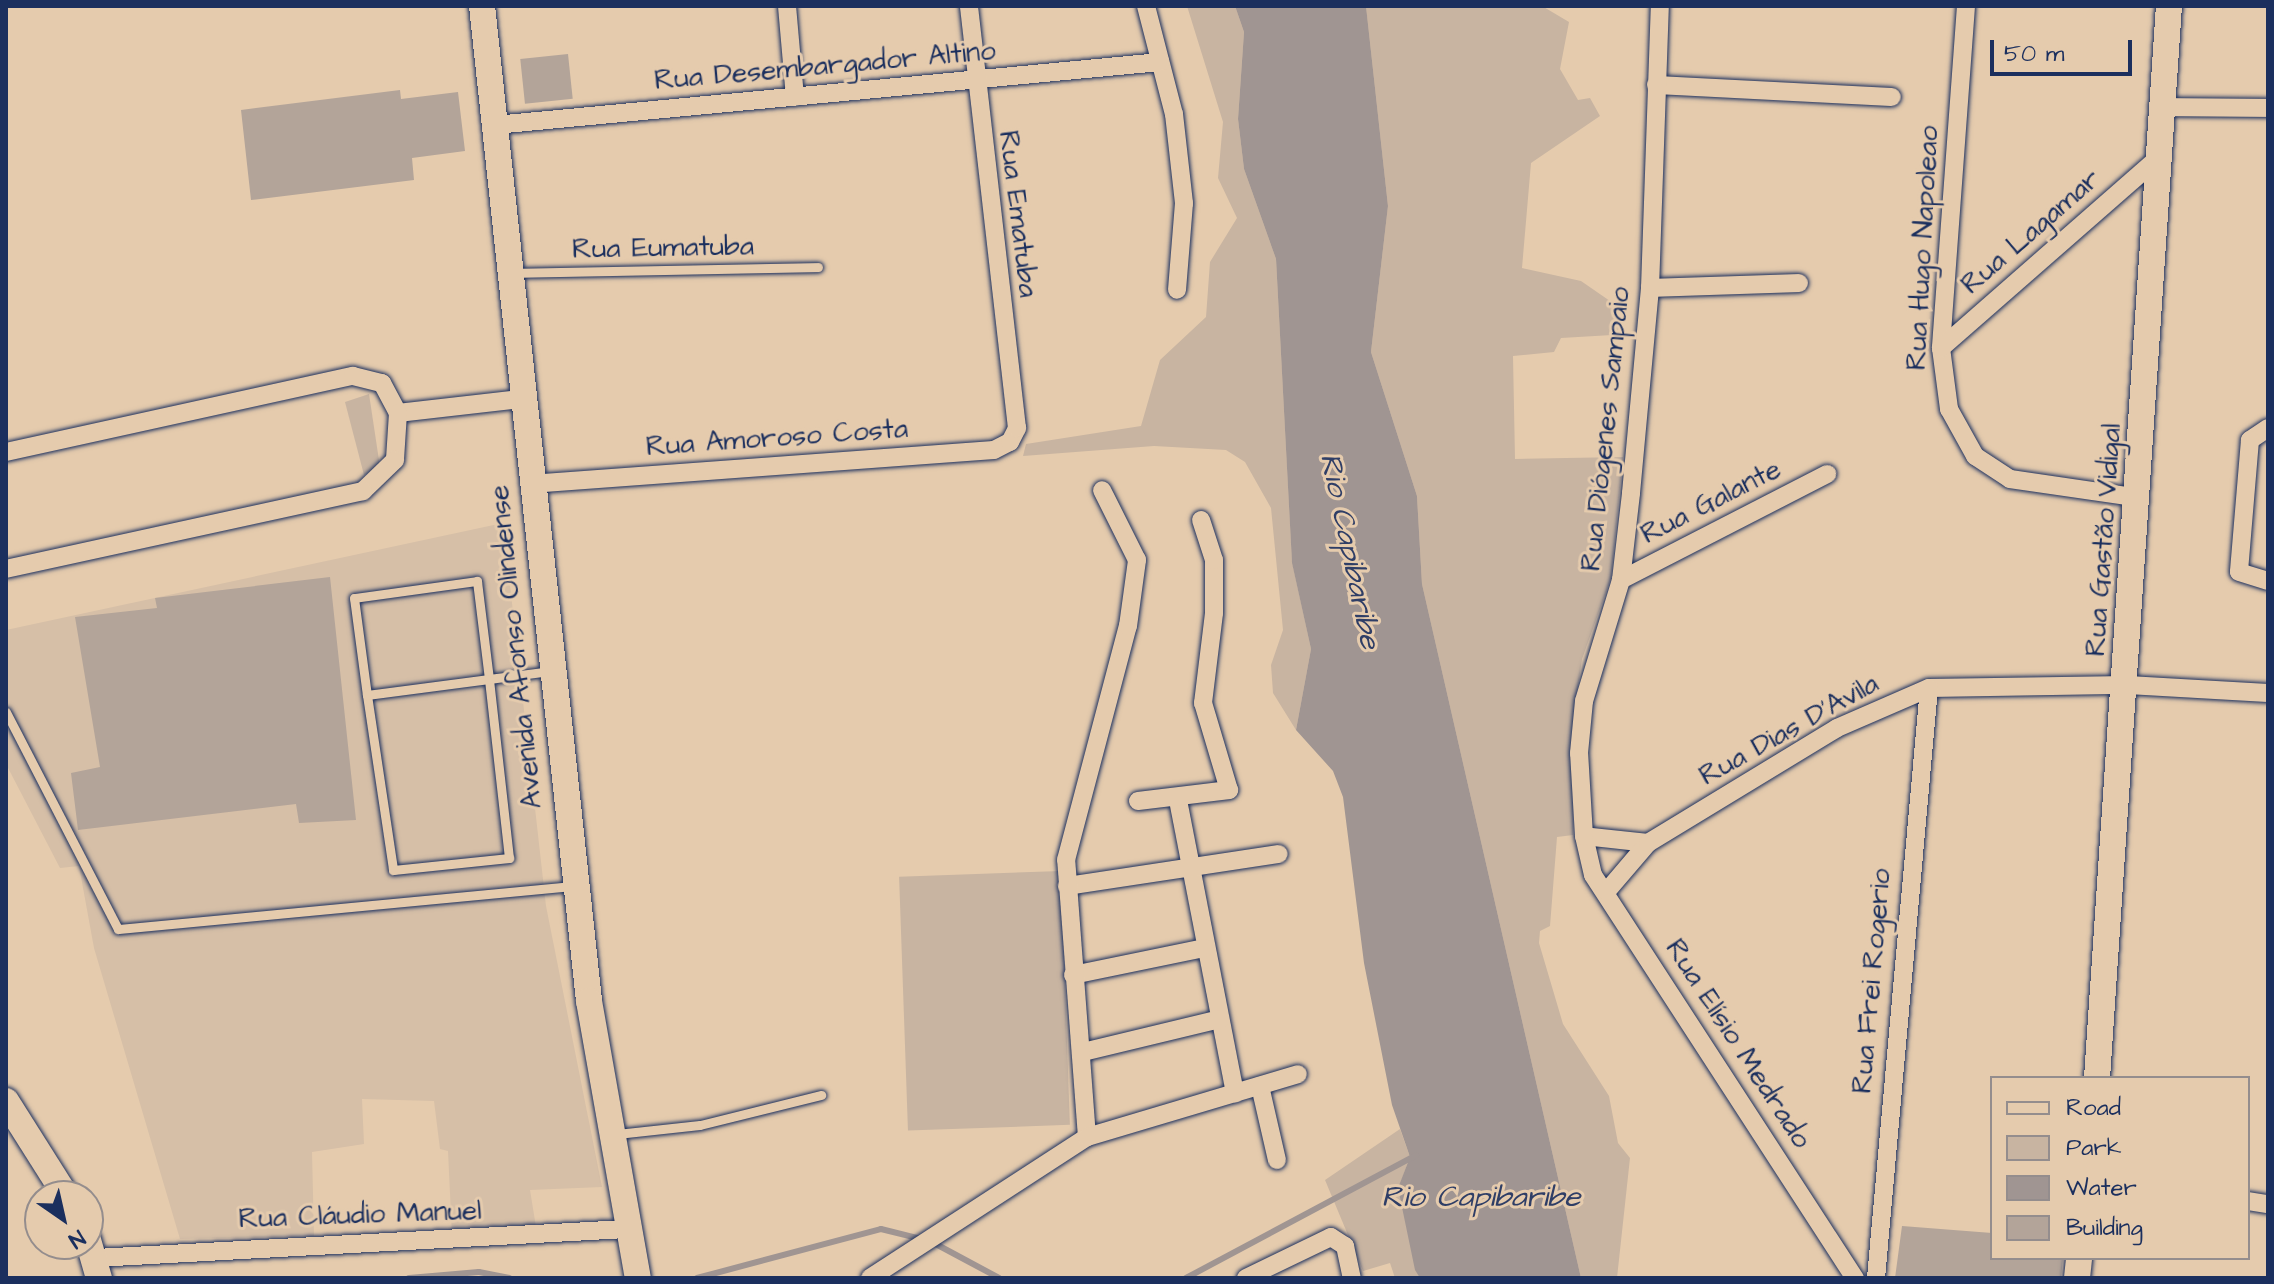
<!DOCTYPE html>
<html>
<head>
<meta charset="utf-8">
<style>
	body { margin:0 }
	#map { position:relative; width:2274px; height:1284px; overflow:hidden; background:#e5cbad; font-family:"Architects Daughter",sans-serif }
	div>[style] { position:absolute }
	[style*='--x'] { left:calc(var(--x)*1px); top:calc(var(--y)*1px); width:calc(var(--w)*1px); rotate:calc(var(--a)*1deg) }
	.built>* { inset:0; background:#d6bfa7 }
	.green>* { inset:0; background:#c8b4a1; transform-origin:0 0 }
	.water>* { inset:0; background:#a09592 }
	.stream>* { height:6px; margin:-3px; padding:0 3px; transform-origin:3px; border-radius:3px; background:#a09592 }
	.building>* { inset:0; background:#b3a499; transform-origin:0 0 }
	.roads { filter:drop-shadow(0 0 2px #1b2f5e) drop-shadow(0 0 2px #1b2f5e) }
	.lane>* { height:9px; margin:-4.5px; padding:0 4.5px; transform-origin:4.5px; border-radius:4.5px; background:#e5cbad }
	.street>* { height:18px; margin:-9px; padding:0 9px; transform-origin:9px; border-radius:9px; background:#e5cbad }
	.secondary>* { height:26px; margin:-13px; padding:0 13px; transform-origin:13px; border-radius:13px; background:#e5cbad }
	span { translate:-50% -50%; white-space:nowrap; text-align:center; line-height:1.15; -webkit-text-stroke:6px #e5cbad; paint-order:stroke }
	.street-label { font-size:28px; color:#1b2f5e }
	.water-label { font-size:30px; color:#2f3e66; font-style:italic }
	.frame { position:absolute; inset:0; border:8px solid #1b2f5e; pointer-events:none }
	.legend { position:absolute; left:1990px; top:1076px; width:260px; height:184px; box-sizing:border-box; background:#e5cbad; border:2px solid #948d8d; margin:0; padding:10px 14px; list-style:none; font-size:24px; color:#1b2f5e }
	.legend li { display:flex; align-items:center; gap:16px; height:40px }
	.legend b { width:40px; border:2px solid #948d8d }
	.north { position:absolute; left:24px; top:1180px; width:80px; height:80px; box-sizing:border-box; background:#e5cbad; border:2px solid #948d8d; border-radius:50%; rotate:146deg; font-size:22px; font-weight:700; line-height:32px; text-align:center; color:#1b2f5e }
	.north::after { content:''; display:block; margin:auto; width:28px; height:36px; background:#1b2f5e; clip-path:polygon(50% 0,100% 100%,50% 72%,0 100%) }
	.scale { position:absolute; left:1990px; top:40px; width:142px; height:36px; box-sizing:border-box; border:4px solid #1b2f5e; border-top:0; padding-left:10px; font-size:24px; line-height:28px; white-space:nowrap; color:#1b2f5e; -webkit-text-stroke:6px #e5cbad; paint-order:stroke }
</style>
</head>
<body>
<div id="map">
	<div class="built">
		<i style="clip-path:polygon(503px 523px,546px 906px,602px 1187px,530px 1190px,536px 1227px,452px 1236px,448px 1151px,440px 1149px,434px 1101px,362px 1099px,364px 1144px,312px 1152px,314px 1236px,180px 1239px,94px 948px,79px 866px,60px 868px,6px 764px,6px 630px)"></i>
	</div>
	<div class="green">
		<i style="clip-path:polygon(1187px 6px,1235px 6px,1244px 32px,1238px 119px,1244px 169px,1276px 259px,1292px 562px,1311px 649px,1296px 730px,1273px 693px,1271px 665px,1283px 630px,1271px 508px,1245px 462px,1226px 450px,1154px 446px,1023px 456px,1026px 444px,1141px 426px,1160px 360px,1206px 317px,1210px 262px,1237px 218px,1218px 178px,1223px 122px)"></i>
		<i style="clip-path:polygon(1366px 6px,1542px 6px,1569px 22px,1560px 69px,1578px 100px,1590px 98px,1600px 116px,1531px 163px,1522px 268px,1581px 281px,1623px 310px,1624px 325px,1612px 335px,1561px 338px,1554px 352px,1513px 356px,1515px 459px,1623px 457px,1611px 578px,1582px 659px,1573px 722px,1573px 835px,1557px 837px,1550px 926px,1540px 931px,1539px 943px,1563px 1024px,1609px 1096px,1618px 1143px,1630px 1158px,1617px 1278px,1581px 1278px,1422px 584px,1417px 496px,1371px 352px,1388px 206px)"></i>
		<i style="clip-path:polygon(369px 394px,380px 467px,364px 475px,345px 402px)"></i>
		<i style="left:1061px;top:871px;width:254px;height:162px;rotate:88deg"></i>
		<i style="clip-path:polygon(1400px 1129px,1410px 1157px,1398px 1189px,1420px 1278px,1395px 1278px,1390px 1263px,1363px 1271px,1325px 1180px)"></i>
	</div>
	<div class="water">
		<i style="clip-path:polygon(1235px 6px,1366px 6px,1388px 206px,1371px 352px,1417px 496px,1422px 584px,1581px 1278px,1420px 1278px,1415px 1270px,1398px 1188px,1410px 1157px,1392px 1105px,1364px 963px,1343px 797px,1333px 771px,1296px 730px,1311px 649px,1292px 563px,1276px 259px,1244px 169px,1238px 119px,1244px 32px)"></i>
	</div>
	<div class="stream">
		<i style="--x:932;--y:1242;--w:76;--a:28.2"></i>
		<i style="--x:409;--y:1278;--w:70;--a:-4.9"></i>
		<i style="--x:479;--y:1272;--w:31;--a:11"></i>
		<i style="--x:697;--y:1278;--w:190;--a:-14.9"></i>
		<i style="--x:881;--y:1229;--w:41;--a:14"></i>
		<i style="--x:1186;--y:1278;--w:261;--a:-28.1"></i>
	</div>
	<div class="building">
		<i style="left:568px;top:54px;width:45px;height:48px;rotate:84deg"></i>
		<i style="clip-path:polygon(400px 90px,401px 99px,458px 92px,465px 151px,412px 158px,414px 180px,251px 200px,241px 110px)"></i>
		<i style="clip-path:polygon(330px 577px,356px 820px,299px 823px,296px 804px,78px 830px,71px 773px,100px 767px,75px 617px,157px 608px,155px 598px)"></i>
		<i style="clip-path:polygon(1902px 1226px,1992px 1233px,1992px 1258px,2063px 1258px,2061px 1278px,1895px 1278px)"></i>
	</div>
	<div class="roads">
		<div class="lane">
			<i style="--x:512;--y:273;--w:306;--a:-1.1"></i>
			<i style="--x:367;--y:695;--w:177;--a:81.5"></i>
			<i style="--x:393;--y:870;--w:117;--a:-5.9"></i>
			<i style="--x:509;--y:858;--w:180;--a:-96.4"></i>
			<i style="--x:489;--y:679;--w:99;--a:-97"></i>
			<i style="--x:477;--y:581;--w:124;--a:172.1"></i>
			<i style="--x:354;--y:598;--w:98;--a:82.4"></i>
			<i style="--x:367;--y:695;--w:123;--a:-7.5"></i>
			<i style="--x:489;--y:679;--w:63;--a:-7.4"></i>
			<i style="--x:6;--y:712;--w:244;--a:62.7"></i>
			<i style="--x:118;--y:929;--w:460;--a:-5.4"></i>
			<i style="--x:617;--y:1134;--w:83;--a:-6.2"></i>
			<i style="--x:700;--y:1125;--w:125;--a:-13.9"></i>
		</div>
		<div class="street">
			<i style="--x:787;--y:6;--w:91;--a:85"></i>
			<i style="--x:1146;--y:6;--w:112;--a:75.5"></i>
			<i style="--x:1174;--y:114;--w:90;--a:83.6"></i>
			<i style="--x:1184;--y:203;--w:87;--a:94.6"></i>
			<i style="--x:1966;--y:6;--w:343;--a:94.2"></i>
			<i style="--x:1941;--y:348;--w:62;--a:82.5"></i>
			<i style="--x:1949;--y:409;--w:54;--a:61"></i>
			<i style="--x:1975;--y:456;--w:42;--a:33.3"></i>
			<i style="--x:2010;--y:479;--w:131;--a:8.3"></i>
			<i style="--x:1656;--y:85;--w:236;--a:2.9"></i>
			<i style="--x:2162;--y:107;--w:106;--a:0.5"></i>
			<i style="--x:495;--y:125;--w:668;--a:-5.41"></i>
			<i style="--x:1650;--y:288;--w:149;--a:-1.9"></i>
			<i style="--x:1941;--y:348;--w:288;--a:-41.2"></i>
			<i style="--x:398;--y:413;--w:123;--a:-6.5"></i>
			<i style="--x:2268;--y:428;--w:22;--a:146"></i>
			<i style="--x:2250;--y:440;--w:132;--a:94.8"></i>
			<i style="--x:2239;--y:572;--w:30;--a:17"></i>
			<i style="--x:6;--y:452;--w:355;--a:-12.4"></i>
			<i style="--x:353;--y:376;--w:30;--a:14"></i>
			<i style="--x:382;--y:383;--w:34;--a:62"></i>
			<i style="--x:398;--y:413;--w:47;--a:93.7"></i>
			<i style="--x:395;--y:460;--w:45;--a:135.9"></i>
			<i style="--x:363;--y:491;--w:365;--a:167.7"></i>
			<i style="--x:530;--y:484;--w:465;--a:-4.2"></i>
			<i style="--x:994;--y:450;--w:18;--a:-27"></i>
			<i style="--x:1010;--y:442;--w:16;--a:-63"></i>
			<i style="--x:1017;--y:428;--w:425;--a:-96.5"></i>
			<i style="--x:1621;--y:580;--w:232;--a:-27.2"></i>
			<i style="--x:1178;--y:800;--w:299;--a:79"></i>
			<i style="--x:1138;--y:801;--w:92;--a:-6.9"></i>
			<i style="--x:1229;--y:790;--w:91;--a:-106.6"></i>
			<i style="--x:1203;--y:703;--w:91;--a:-83"></i>
			<i style="--x:1214;--y:613;--w:53;--a:-90"></i>
			<i style="--x:1214;--y:560;--w:42;--a:-108"></i>
			<i style="--x:1584;--y:836;--w:40;--a:77"></i>
			<i style="--x:1593;--y:875;--w:481;--a:57"></i>
			<i style="--x:1648;--y:843;--w:64;--a:-173.8"></i>
			<i style="--x:1584;--y:836;--w:83;--a:-93.4"></i>
			<i style="--x:1579;--y:753;--w:52;--a:-84.5"></i>
			<i style="--x:1584;--y:701;--w:127;--a:-73"></i>
			<i style="--x:1621;--y:580;--w:88;--a:-83.4"></i>
			<i style="--x:1631;--y:493;--w:206;--a:-84.7"></i>
			<i style="--x:1650;--y:288;--w:282;--a:-88"></i>
			<i style="--x:1067;--y:886;--w:214;--a:-8.6"></i>
			<i style="--x:1607;--y:891;--w:63;--a:-49.5"></i>
			<i style="--x:1648;--y:843;--w:221;--a:-31.3"></i>
			<i style="--x:1837;--y:728;--w:100;--a:-23.5"></i>
			<i style="--x:1929;--y:688;--w:199;--a:-0.9"></i>
			<i style="--x:2128;--y:685;--w:140;--a:3.3"></i>
			<i style="--x:1073;--y:975;--w:134;--a:-11.6"></i>
			<i style="--x:1083;--y:1052;--w:141;--a:-13.5"></i>
			<i style="--x:1260;--y:1086;--w:76;--a:77.1"></i>
			<i style="--x:1087;--y:1137;--w:278;--a:-94.3"></i>
			<i style="--x:1066;--y:860;--w:242;--a:-75.2"></i>
			<i style="--x:1128;--y:626;--w:67;--a:-82.2"></i>
			<i style="--x:1137;--y:560;--w:78;--a:-116.6"></i>
			<i style="--x:2248;--y:1201;--w:20;--a:9"></i>
			<i style="--x:96;--y:1258;--w:531;--a:-3.13"></i>
			<i style="--x:870;--y:1278;--w:259;--a:-33"></i>
			<i style="--x:1087;--y:1137;--w:220;--a:-16.6"></i>
			<i style="--x:1246;--y:1278;--w:94;--a:-25.8"></i>
			<i style="--x:1331;--y:1237;--w:17;--a:33"></i>
			<i style="--x:1345;--y:1246;--w:33;--a:78"></i>
			<i style="--x:1876;--y:1278;--w:592;--a:-84.87"></i>
		</div>
		<div class="secondary">
			<i style="--x:482;--y:6;--w:1001;--a:83.86"></i>
			<i style="--x:589;--y:1001;--w:281;--a:80"></i>
			<i style="--x:2097;--y:1078;--w:1074;--a:-86.16"></i>
			<i style="--x:6;--y:1101;--w:112;--a:57.7"></i>
			<i style="--x:88;--y:1240;--w:40;--a:74"></i>
			<i style="--x:2077;--y:1278;--w:20;--a:-84"></i>
		</div>
	</div>
	<div class="street-label">
		<span style="left:825px;top:66px;rotate:-5deg">Rua Desembargador Altino</span>
		<span style="left:1018px;top:214px;rotate:83deg">Rua Ematuba</span>
		<span style="left:2031px;top:232px;rotate:-41deg">Rua Lagamar</span>
		<span style="left:663px;top:248px;rotate:-1deg">Rua Eumatuba</span>
		<span style="left:1923px;top:248px;rotate:-87deg">Rua Hugo Napoleao</span>
		<span style="left:1606px;top:429px;rotate:-84deg">Rua Diógenes Sampaio</span>
		<span style="left:777px;top:438px;rotate:-4deg">Rua Amoroso Costa</span>
		<span style="left:1711px;top:502px;rotate:-27deg">Rua Galante</span>
		<span style="left:2104px;top:540px;rotate:-86deg">Rua Gastão Vidigal</span>
		<span style="left:516px;top:647px;rotate:-96deg">Avenida Afonso Olindense</span>
		<span style="left:1789px;top:730px;rotate:-29deg">Rua Dias D'Avila</span>
		<span style="left:1872px;top:981px;rotate:-85deg">Rua Frei Rogerio</span>
		<span style="left:1738px;top:1044px;rotate:57deg">Rua Elísio Medrado</span>
		<span style="left:360px;top:1215px;rotate:-2deg">Rua Cláudio Manuel</span>
	</div>
	<div class="water-label">
		<span style="left:1350px;top:551px;rotate:78deg">Rio Capibaribe</span>
		<span style="left:1481px;top:1197px">Rio Capibaribe</span>
	</div>
	<div class="frame"></div>
	<ul class="legend">
	<li><b style="height:10px;background:#e5cbad"></b>Road</li>
	<li><b style="height:22px;background:#c8b4a1"></b>Park</li>
	<li><b style="height:22px;background:#a09592"></b>Water</li>
	<li><b style="height:22px;background:#b3a499"></b>Building</li>
	</ul>
	<div class="north">N</div>
	<div class="scale">50 m</div>
</div>
</body>
</html>
